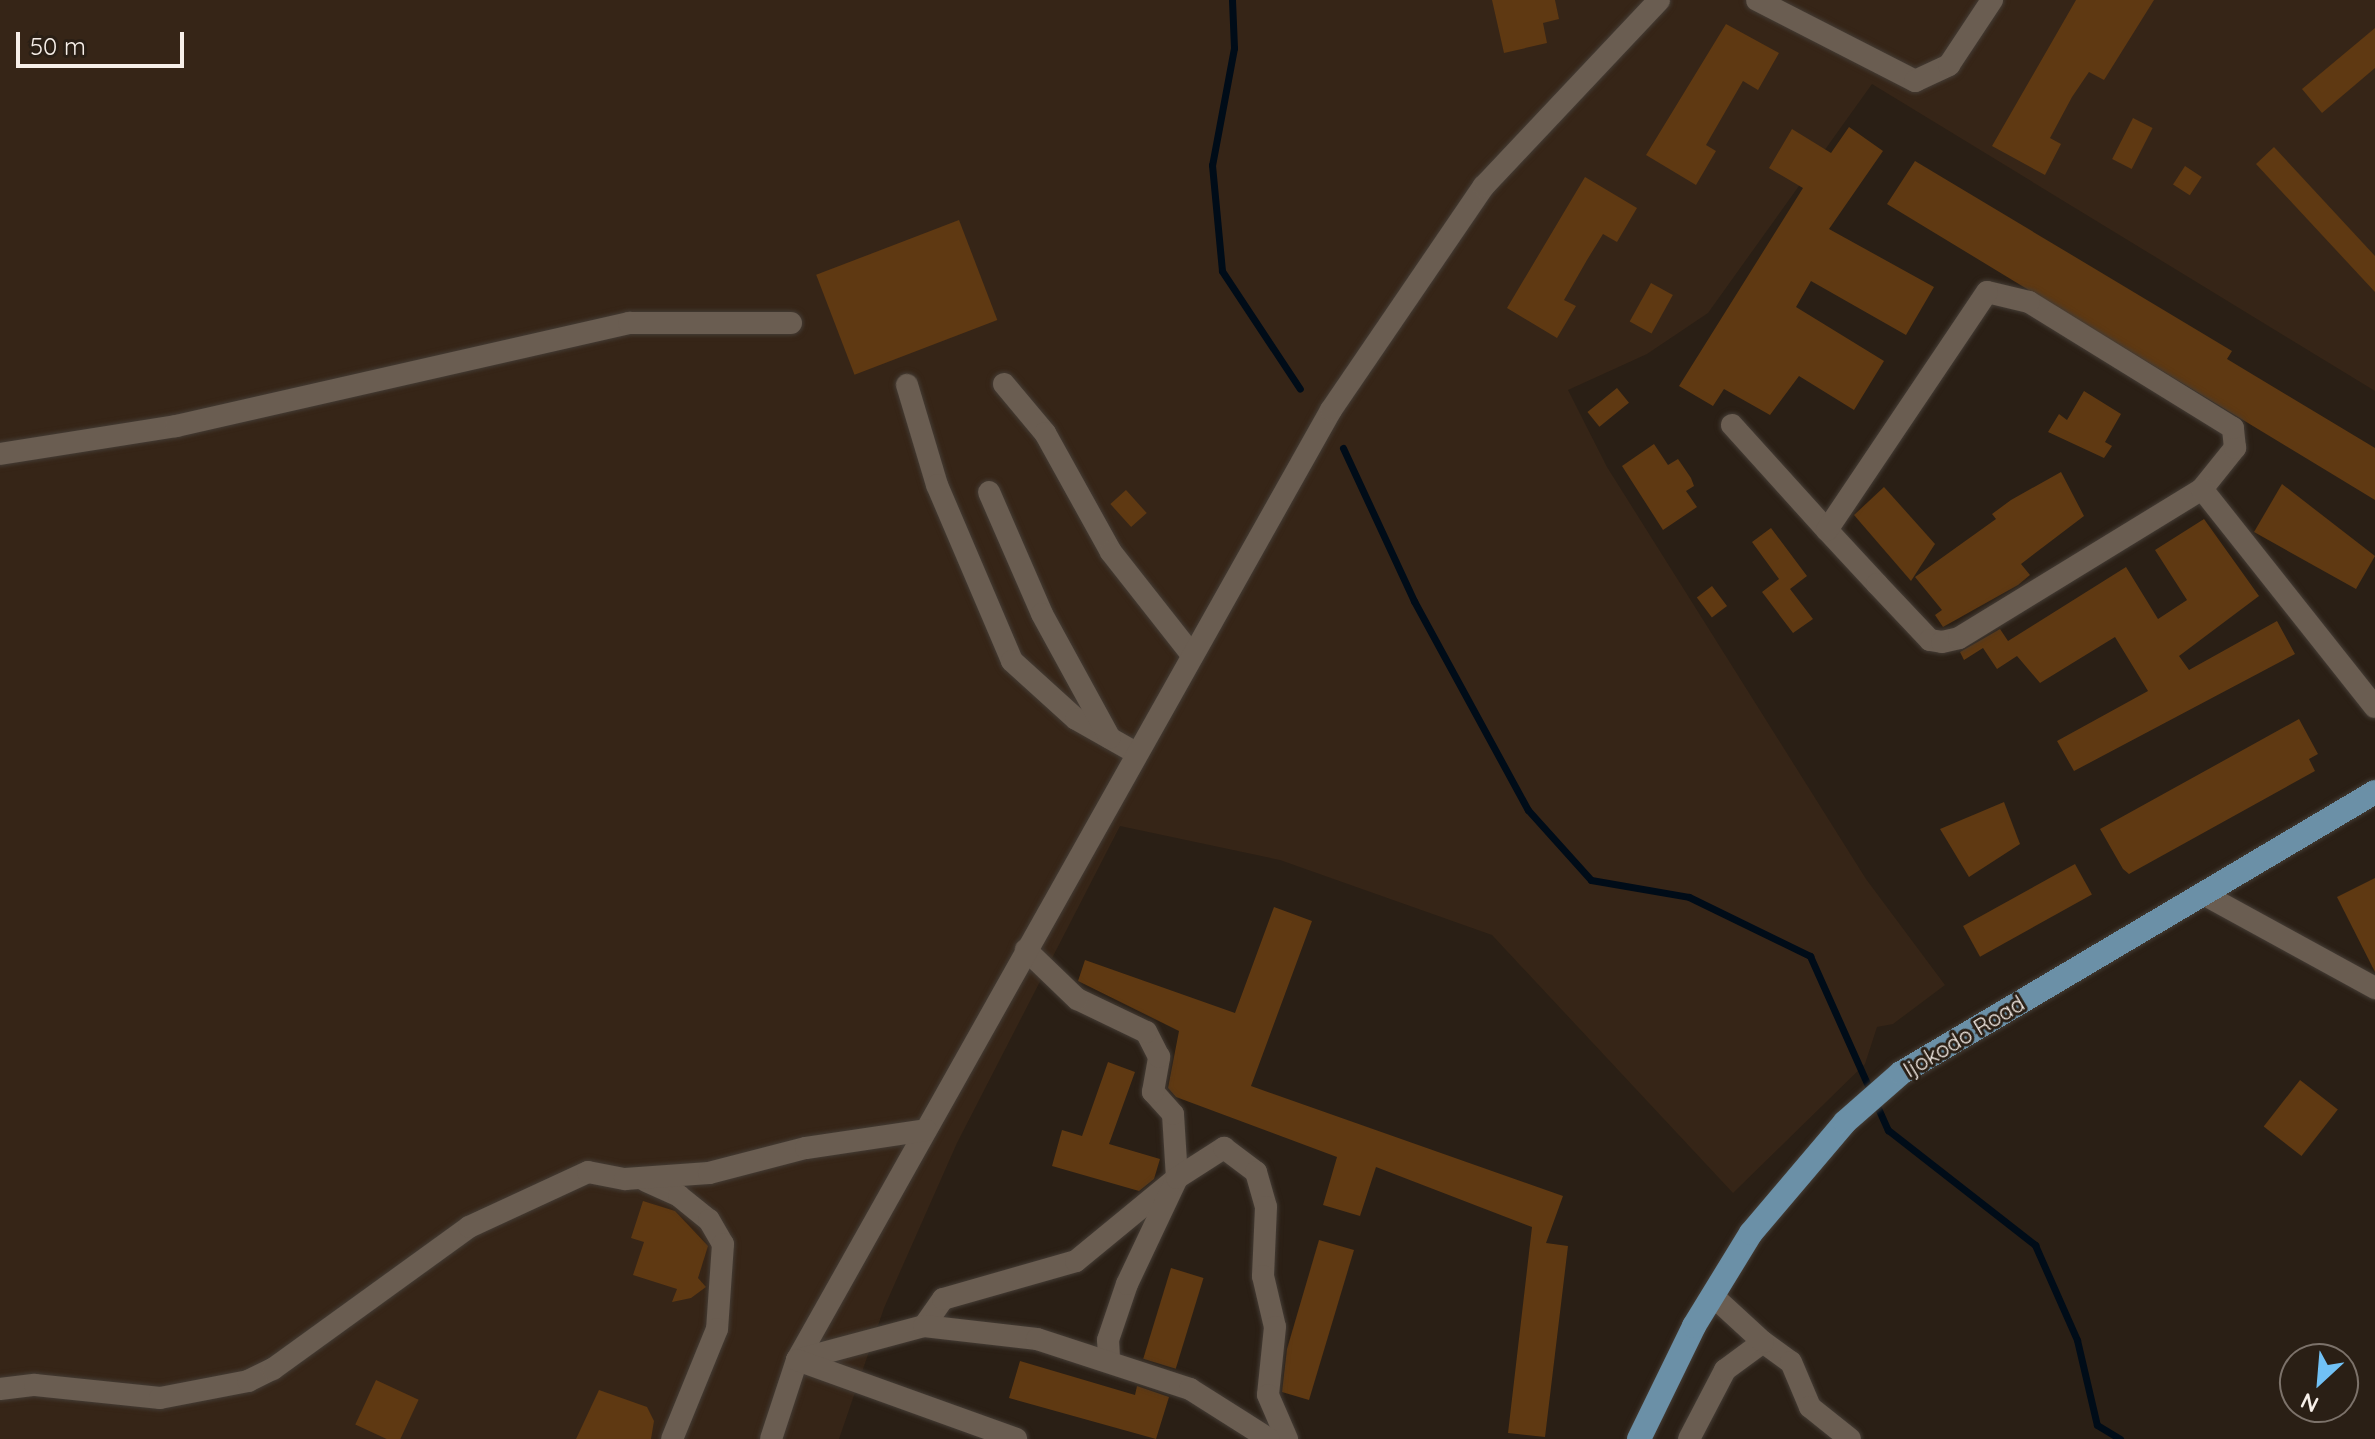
<!DOCTYPE html>
<html>
<head>
<meta charset="utf-8">
<style>
	body { margin:0 }
	#map { position:relative; width:2375px; height:1439px; overflow:hidden; background:#2a1f15; font-family:Quicksand,sans-serif }
	div>[style] { position:absolute }
	[style*='--x'] { left:calc(var(--x)*1px); top:calc(var(--y)*1px); width:calc(var(--w)*1px); rotate:calc(var(--a)*1deg) }
	.built>* { inset:0; background:#362517 }
	.stream>* { height:7px; margin:-3.5px; padding:0 3.5px; transform-origin:3.5px; border-radius:3.5px; background:#000c18 }
	.building>* { inset:0; background:#5f3912; transform-origin:0 0 }
	.roads { filter:drop-shadow(0 0 2px #443c35) drop-shadow(0 0 2px #443c35) }
	.minor>* { height:22px; margin:-11px; padding:0 11px; transform-origin:11px; border-radius:11px; background:#6a5d51 }
	.major>* { height:24px; margin:-12px; padding:0 12px; transform-origin:12px; border-radius:12px; background:#6b90a7 }
	span { translate:-50% -50%; white-space:nowrap; text-align:center; line-height:1.15; -webkit-text-stroke:6px #2a1f15; paint-order:stroke }
	.street-label { font-size:22px; color:#f7efe9 }
	.north { position:absolute; left:2279px; top:1343px; width:80px; height:80px; box-sizing:border-box; background:#2a1f15; border:2px solid #7c726a; border-radius:50%; rotate:206deg; font-size:22px; font-weight:700; line-height:32px; text-align:center; color:#f7efe9 }
	.north::after { content:''; display:block; margin:auto; width:28px; height:36px; background:#71c1f5; clip-path:polygon(50% 0,100% 100%,50% 72%,0 100%) }
	.scale { position:absolute; left:16px; top:32px; width:168px; height:36px; box-sizing:border-box; border:4px solid #f7efe9; border-top:0; padding-left:10px; font-size:24px; line-height:28px; white-space:nowrap; color:#f7efe9; -webkit-text-stroke:6px #2a1f15; paint-order:stroke }
</style>
</head>
<body>
<div id="map">
	<div class="built">
		<i style="clip-path:polygon(0 0,2375px 0,2375px 391px,1872px 84px,1708px 313px,1647px 354px,1568px 390px,1607px 467px,1866px 879px,1945px 985px,1893px 1024px,1877px 1027px,1865px 1064px,1733px 1193px,1492px 935px,1280px 860px,1120px 826px,957px 1143px,884px 1308px,839px 1439px,0 1439px)"></i>
	</div>
	<div class="stream">
		<i style="--x:1232;--y:0;--w:48;--a:87.6"></i>
		<i style="--x:1234;--y:48;--w:119;--a:100.6"></i>
		<i style="--x:1212;--y:165;--w:106;--a:84.6"></i>
		<i style="--x:1222;--y:271;--w:141;--a:56.5"></i>
		<i style="--x:1343;--y:448;--w:169;--a:65.1"></i>
		<i style="--x:1414;--y:601;--w:238;--a:61.4"></i>
		<i style="--x:1528;--y:810;--w:94;--a:48"></i>
		<i style="--x:1591;--y:880;--w:99;--a:9.8"></i>
		<i style="--x:1689;--y:897;--w:135;--a:26"></i>
		<i style="--x:1810;--y:956;--w:191;--a:65.9"></i>
		<i style="--x:1888;--y:1130;--w:187;--a:38"></i>
		<i style="--x:2035;--y:1245;--w:104;--a:66.1"></i>
		<i style="--x:2077;--y:1340;--w:87;--a:76.8"></i>
		<i style="--x:2097;--y:1425;--w:27;--a:31"></i>
	</div>
	<div class="building">
		<i style="clip-path:polygon(1492px 0,1555px 0,1559px 19px,1543px 23px,1547px 43px,1504px 53px)"></i>
		<i style="clip-path:polygon(2076px 0,2154px 0,2104px 80px,2089px 72px,2072px 97px,2050px 138px,2061px 144px,2045px 175px,1992px 146px)"></i>
		<i style="clip-path:polygon(1726px 24px,1779px 53px,1758px 90px,1743px 81px,1706px 145px,1716px 151px,1696px 185px,1646px 155px)"></i>
		<i style="clip-path:polygon(2375px 28px,2375px 68px,2322px 113px,2302px 89px)"></i>
		<i style="left:2133px;top:118px;width:22px;height:46px;rotate:27deg"></i>
		<i style="clip-path:polygon(1849px 127px,1883px 151px,1829px 229px,1934px 287px,1906px 335px,1811px 281px,1796px 307px,1884px 361px,1854px 410px,1799px 376px,1770px 415px,1724px 389px,1713px 406px,1679px 386px,1803px 188px,1769px 168px,1792px 129px,1831px 153px)"></i>
		<i style="clip-path:polygon(2274px 147px,2375px 256px,2375px 292px,2256px 164px)"></i>
		<i style="clip-path:polygon(1915px 161px,2232px 351px,2227px 359px,2375px 448px,2375px 500px,1887px 204px)"></i>
		<i style="left:2185px;top:166px;width:20px;height:22px;rotate:33deg"></i>
		<i style="clip-path:polygon(1585px 177px,1637px 208px,1617px 242px,1603px 234px,1587px 260px,1564px 300px,1576px 306px,1557px 338px,1507px 308px)"></i>
		<i style="left:959px;top:220px;width:107px;height:153px;rotate:69deg"></i>
		<i style="left:1651px;top:283px;width:25px;height:44px;rotate:29deg"></i>
		<i style="left:1617px;top:388px;width:19px;height:38px;rotate:51deg"></i>
		<i style="clip-path:polygon(2084px 391px,2121px 414px,2105px 442px,2112px 446px,2104px 458px,2048px 432px,2059px 414px,2067px 420px)"></i>
		<i style="clip-path:polygon(1654px 444px,1668px 465px,1678px 459px,1691px 478px,1694px 486px,1686px 491px,1697px 507px,1663px 530px,1622px 466px)"></i>
		<i style="clip-path:polygon(2061px 472px,2084px 516px,2021px 564px,2030px 575px,2018px 585px,1943px 627px,1935px 615px,1942px 610px,1915px 577px,1996px 519px,1992px 514px,2011px 500px)"></i>
		<i style="clip-path:polygon(2282px 484px,2375px 556px,2356px 589px,2254px 532px)"></i>
		<i style="clip-path:polygon(1884px 487px,1935px 544px,1911px 581px,1854px 515px)"></i>
		<i style="left:1126px;top:490px;width:31px;height:21px;rotate:48deg"></i>
		<i style="clip-path:polygon(2204px 519px,2259px 596px,2179px 656px,2189px 670px,2277px 621px,2295px 654px,2074px 771px,2057px 741px,2148px 691px,2115px 637px,2040px 683px,2017px 656px,1997px 669px,1983px 648px,1964px 660px,1960px 652px,2000px 629px,2008px 641px,2126px 567px,2158px 619px,2187px 600px,2155px 550px)"></i>
		<i style="clip-path:polygon(1771px 528px,1807px 576px,1790px 589px,1813px 619px,1793px 633px,1762px 592px,1779px 579px,1752px 542px)"></i>
		<i style="left:1712px;top:586px;width:25px;height:19px;rotate:53deg"></i>
		<i style="clip-path:polygon(2299px 719px,2318px 754px,2309px 759px,2315px 771px,2129px 874px,2123px 869px,2100px 829px)"></i>
		<i style="clip-path:polygon(2004px 802px,2020px 844px,1969px 877px,1940px 829px)"></i>
		<i style="left:2075px;top:864px;width:35px;height:128px;rotate:61deg"></i>
		<i style="clip-path:polygon(2375px 878px,2375px 972px,2337px 897px)"></i>
		<i style="clip-path:polygon(1274px 907px,1312px 921px,1251px 1086px,1563px 1196px,1546px 1243px,1568px 1246px,1545px 1437px,1508px 1433px,1532px 1227px,1376px 1167px,1360px 1216px,1323px 1205px,1337px 1157px,1176px 1097px,1168px 1088px,1179px 1031px,1078px 981px,1085px 960px,1235px 1013px)"></i>
		<i style="clip-path:polygon(1108px 1062px,1135px 1072px,1109px 1144px,1160px 1159px,1154px 1179px,1139px 1191px,1052px 1166px,1062px 1130px,1082px 1136px)"></i>
		<i style="left:2300px;top:1080px;width:48px;height:59px;rotate:38deg"></i>
		<i style="clip-path:polygon(643px 1201px,675px 1211px,708px 1246px,698px 1278px,706px 1287px,691px 1298px,672px 1302px,677px 1289px,633px 1275px,644px 1242px,631px 1238px)"></i>
		<i style="clip-path:polygon(1319px 1240px,1354px 1250px,1309px 1400px,1282px 1392px,1287px 1349px)"></i>
		<i style="left:1171px;top:1268px;width:34px;height:95px;rotate:17deg"></i>
		<i style="clip-path:polygon(1020px 1361px,1135px 1395px,1137px 1386px,1169px 1397px,1156px 1439px,1009px 1398px)"></i>
		<i style="left:376px;top:1380px;width:47px;height:49px;rotate:25deg"></i>
		<i style="clip-path:polygon(599px 1390px,647px 1407px,654px 1421px,651px 1439px,576px 1439px)"></i>
	</div>
	<div class="roads">
		<div class="minor">
			<i style="--x:1757;--y:0;--w:178;--a:27.1"></i>
			<i style="--x:1915;--y:81;--w:38;--a:-25"></i>
			<i style="--x:1949;--y:65;--w:78;--a:-56.5"></i>
			<i style="--x:1004;--y:384;--w:64;--a:50.1"></i>
			<i style="--x:1045;--y:433;--w:136;--a:61"></i>
			<i style="--x:1111;--y:552;--w:131;--a:51.8"></i>
			<i style="--x:907;--y:385;--w:104;--a:73.3"></i>
			<i style="--x:937;--y:485;--w:191;--a:66.9"></i>
			<i style="--x:1012;--y:661;--w:86;--a:42.2"></i>
			<i style="--x:1076;--y:719;--w:69;--a:29.5"></i>
			<i style="--x:1732;--y:425;--w:142;--a:47.9"></i>
			<i style="--x:1827;--y:530;--w:74;--a:47.2"></i>
			<i style="--x:1877;--y:584;--w:77;--a:46.6"></i>
			<i style="--x:1930;--y:640;--w:12;--a:9"></i>
			<i style="--x:1942;--y:642;--w:17;--a:-13"></i>
			<i style="--x:1959;--y:638;--w:285;--a:-31.5"></i>
			<i style="--x:2202;--y:489;--w:53;--a:-51.2"></i>
			<i style="--x:2235;--y:448;--w:20;--a:-96"></i>
			<i style="--x:2233;--y:428;--w:240;--a:-148.3"></i>
			<i style="--x:2029;--y:302;--w:43;--a:-166.6"></i>
			<i style="--x:1987;--y:292;--w:287;--a:123.9"></i>
			<i style="--x:0;--y:454;--w:178;--a:-9"></i>
			<i style="--x:176;--y:426;--w:465;--a:-12.8"></i>
			<i style="--x:629;--y:323;--w:162;--a:0"></i>
			<i style="--x:2202;--y:489;--w:278;--a:51.6"></i>
			<i style="--x:989;--y:492;--w:133;--a:66.5"></i>
			<i style="--x:1042;--y:614;--w:141;--a:61.3"></i>
			<i style="--x:2205;--y:895;--w:194;--a:28.7"></i>
			<i style="--x:646;--y:1181;--w:36;--a:24"></i>
			<i style="--x:679;--y:1196;--w:38;--a:39"></i>
			<i style="--x:709;--y:1220;--w:28;--a:60"></i>
			<i style="--x:723;--y:1244;--w:85;--a:94"></i>
			<i style="--x:717;--y:1329;--w:119;--a:112.2"></i>
			<i style="--x:924;--y:1326;--w:33;--a:-55"></i>
			<i style="--x:943;--y:1299;--w:138;--a:-15.9"></i>
			<i style="--x:1076;--y:1261;--w:131;--a:-39.4"></i>
			<i style="--x:1177;--y:1178;--w:64;--a:-93.6"></i>
			<i style="--x:1173;--y:1114;--w:30;--a:-132"></i>
			<i style="--x:1153;--y:1092;--w:36;--a:-80"></i>
			<i style="--x:1159;--y:1057;--w:28;--a:-117"></i>
			<i style="--x:1146;--y:1032;--w:76;--a:-154.4"></i>
			<i style="--x:1077;--y:999;--w:71;--a:-136.1"></i>
			<i style="--x:1763;--y:1342;--w:34;--a:36"></i>
			<i style="--x:1791;--y:1362;--w:49;--a:67.1"></i>
			<i style="--x:1810;--y:1407;--w:51;--a:38.7"></i>
			<i style="--x:1109;--y:1358;--w:18;--a:-93"></i>
			<i style="--x:1108;--y:1340;--w:59;--a:-71.3"></i>
			<i style="--x:1127;--y:1284;--w:117;--a:-64.7"></i>
			<i style="--x:1177;--y:1178;--w:56;--a:-32.6"></i>
			<i style="--x:1224;--y:1148;--w:40;--a:37"></i>
			<i style="--x:1256;--y:1172;--w:36;--a:74"></i>
			<i style="--x:1266;--y:1207;--w:69;--a:92.5"></i>
			<i style="--x:1263;--y:1276;--w:52;--a:76.8"></i>
			<i style="--x:1275;--y:1327;--w:68;--a:95.9"></i>
			<i style="--x:1268;--y:1395;--w:48;--a:66.6"></i>
			<i style="--x:797;--y:1360;--w:1090;--a:-60.66"></i>
			<i style="--x:1331;--y:410;--w:271;--a:-55.7"></i>
			<i style="--x:1484;--y:186;--w:255;--a:-46.7"></i>
			<i style="--x:797;--y:1360;--w:131;--a:-15"></i>
			<i style="--x:924;--y:1326;--w:114;--a:6.6"></i>
			<i style="--x:1037;--y:1339;--w:161;--a:18.1"></i>
			<i style="--x:1190;--y:1389;--w:93;--a:32.3"></i>
			<i style="--x:0;--y:1389;--w:35;--a:-7"></i>
			<i style="--x:35;--y:1385;--w:126;--a:5.9"></i>
			<i style="--x:160;--y:1398;--w:90;--a:-10.9"></i>
			<i style="--x:248;--y:1381;--w:28;--a:-26"></i>
			<i style="--x:273;--y:1369;--w:242;--a:-35.9"></i>
			<i style="--x:469;--y:1227;--w:131;--a:-24.8"></i>
			<i style="--x:588;--y:1172;--w:38;--a:11"></i>
			<i style="--x:625;--y:1179;--w:84;--a:-4.1"></i>
			<i style="--x:709;--y:1173;--w:100;--a:-14.5"></i>
			<i style="--x:806;--y:1148;--w:121;--a:-8.5"></i>
			<i style="--x:771;--y:1439;--w:83;--a:-71.8"></i>
			<i style="--x:797;--y:1360;--w:233;--a:19.8"></i>
			<i style="--x:1689;--y:1439;--w:78;--a:-62.4"></i>
			<i style="--x:1725;--y:1370;--w:47;--a:-36.4"></i>
			<i style="--x:1763;--y:1342;--w:68;--a:-137.4"></i>
		</div>
		<div class="major">
			<i style="--x:1639;--y:1439;--w:126;--a:-64"></i>
			<i style="--x:1694;--y:1326;--w:109;--a:-58.5"></i>
			<i style="--x:1751;--y:1233;--w:145;--a:-49.7"></i>
			<i style="--x:1845;--y:1122;--w:74;--a:-41.2"></i>
			<i style="--x:1901;--y:1073;--w:551;--a:-30.66"></i>
		</div>
	</div>
	<div class="street-label">
		<span style="left:1964px;top:1037px;rotate:-31deg">Ijokodo Road</span>
	</div>
	<div class="north">N</div>
	<div class="scale">50 m</div>
</div>
</body>
</html>
